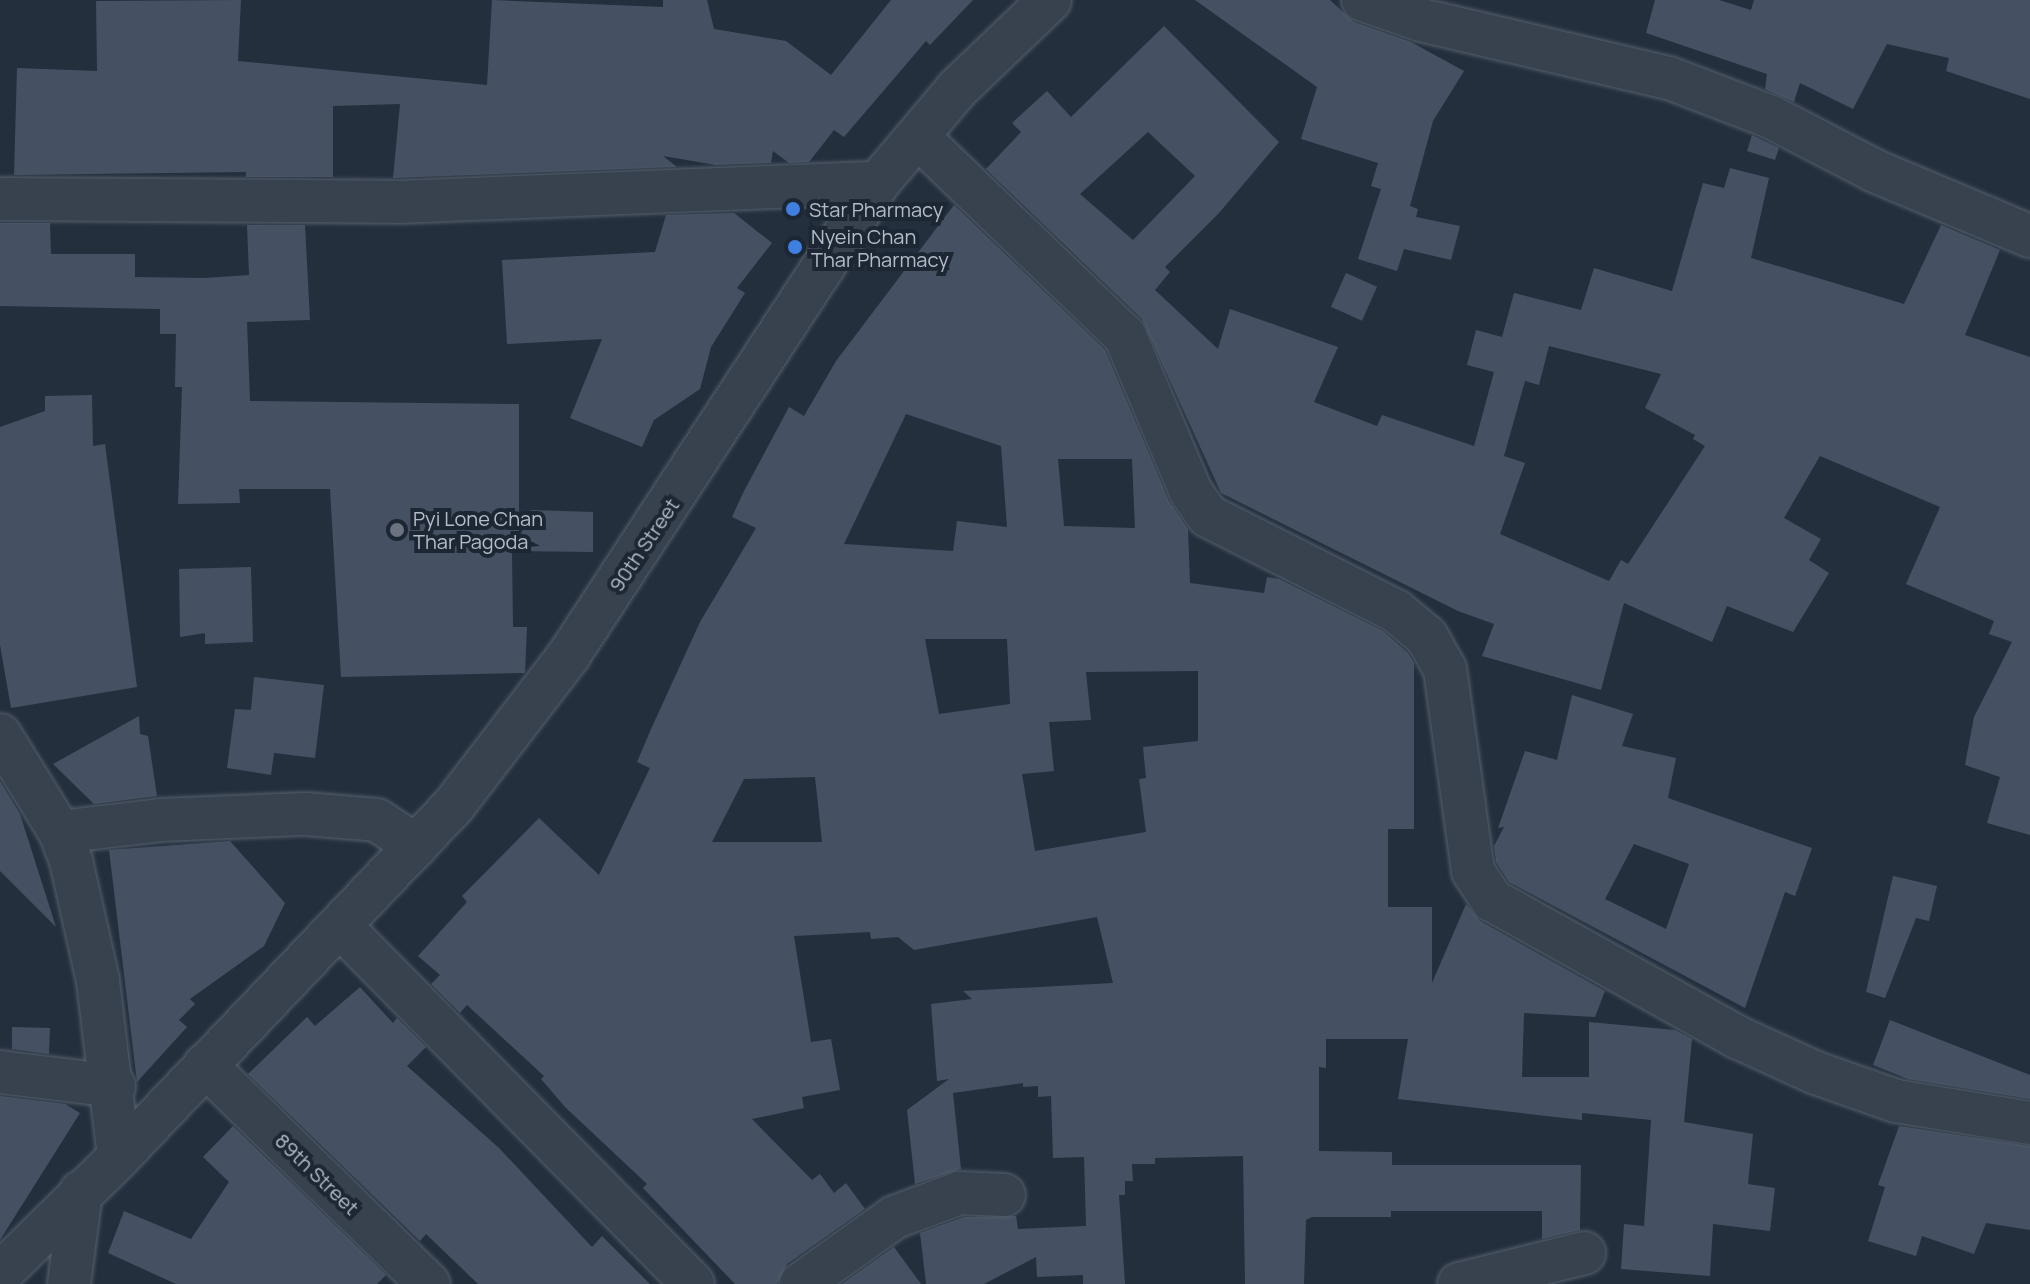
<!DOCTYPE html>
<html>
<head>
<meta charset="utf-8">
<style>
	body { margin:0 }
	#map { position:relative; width:2030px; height:1284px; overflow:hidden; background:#242f3e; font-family:Manrope,sans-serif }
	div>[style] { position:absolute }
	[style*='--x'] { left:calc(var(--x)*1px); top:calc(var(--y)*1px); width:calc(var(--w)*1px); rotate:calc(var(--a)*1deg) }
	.building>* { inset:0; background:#455162; transform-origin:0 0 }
	.roads { filter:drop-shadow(0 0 2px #565f6c) drop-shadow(0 0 2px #565f6c) }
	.minor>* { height:42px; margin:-21px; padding:0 21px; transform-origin:21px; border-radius:21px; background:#38414e }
	.dots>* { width:22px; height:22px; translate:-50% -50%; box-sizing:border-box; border:4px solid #1d2633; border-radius:50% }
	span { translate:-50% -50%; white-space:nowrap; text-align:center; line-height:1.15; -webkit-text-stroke:8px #1d2633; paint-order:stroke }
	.poi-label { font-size:20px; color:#b4bcc9 }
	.left { translate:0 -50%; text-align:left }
	.street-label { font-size:20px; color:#b4bcc9 }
</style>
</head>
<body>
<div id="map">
	<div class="building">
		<i style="clip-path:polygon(241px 0,238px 61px,487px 85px,492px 0,663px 7px,663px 0,707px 0,714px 29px,786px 41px,831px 75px,891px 0,973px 0,930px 45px,926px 41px,844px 137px,834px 130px,809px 162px,789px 163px,773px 151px,771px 163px,716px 165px,663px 156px,677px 167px,393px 178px,400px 104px,333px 106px,333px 177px,246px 177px,246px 172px,14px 175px,17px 68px,97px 71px,96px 1px)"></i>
		<i style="clip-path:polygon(1195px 0,1330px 0,1354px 22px,1411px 42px,1464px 71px,1433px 121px,1410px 206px,1418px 209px,1416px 217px,1460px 226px,1451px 260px,1404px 249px,1397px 271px,1358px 259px,1381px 189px,1371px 186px,1378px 163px,1301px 139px,1317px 87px)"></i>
		<i style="clip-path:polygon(1655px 0,1719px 0,1751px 10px,1754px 0,2030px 0,2030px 99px,1946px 71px,1949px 58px,1887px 44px,1853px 109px,1800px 83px,1794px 102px,1765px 89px,1767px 74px,1646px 33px)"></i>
		<i style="clip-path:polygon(evenodd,1164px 26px,1279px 142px,1219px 213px,1165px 267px,1170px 272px,1155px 290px,1218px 349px,1230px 309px,1338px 347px,1314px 402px,1377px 426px,1382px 415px,1474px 446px,1494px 372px,1467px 365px,1476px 330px,1502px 337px,1514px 293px,1581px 310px,1594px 268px,1672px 291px,1703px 183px,1724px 188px,1730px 168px,1769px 178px,1751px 258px,1904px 304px,1941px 225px,2000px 250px,1965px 335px,2030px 357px,2030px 835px,1987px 823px,2000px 777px,1965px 765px,1974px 717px,2012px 642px,1989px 634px,1994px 621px,1906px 584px,1940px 507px,1820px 456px,1784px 518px,1821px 539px,1809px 560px,1829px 573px,1793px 632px,1727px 606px,1712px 642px,1624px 603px,1601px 690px,1482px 656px,1494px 624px,1458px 611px,1221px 493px,1142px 319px,986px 169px,1021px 132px,1012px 123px,1047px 91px,1071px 117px,1164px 26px,1148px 132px,1195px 176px,1133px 240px,1080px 194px,1148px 132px,1164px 26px,1549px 346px,1661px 374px,1645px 408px,1695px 435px,1693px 439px,1705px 446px,1628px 564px,1621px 560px,1609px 581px,1500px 534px,1525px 463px,1504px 456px,1525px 381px,1539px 385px,1549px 346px)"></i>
		<i style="clip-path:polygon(1752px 135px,1779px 148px,1775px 160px,1747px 151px)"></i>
		<i style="clip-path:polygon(evenodd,954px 205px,1105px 350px,1169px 501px,1188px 529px,1190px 583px,1264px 593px,1267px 577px,1279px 579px,1383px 631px,1408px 653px,1414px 663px,1414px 829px,1388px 829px,1388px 907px,1432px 907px,1432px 983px,1466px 904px,1480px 921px,1605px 991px,1595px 1017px,1524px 1013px,1522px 1077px,1589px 1077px,1589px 1022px,1675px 1030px,1692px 1039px,1684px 1122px,1753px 1134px,1748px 1184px,1775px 1188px,1770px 1231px,1713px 1224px,1710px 1276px,1621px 1269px,1624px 1224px,1644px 1226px,1651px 1120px,1582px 1113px,1582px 1120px,1398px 1099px,1408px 1039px,1326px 1039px,1326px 1068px,1319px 1067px,1319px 1151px,1392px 1152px,1392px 1165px,1581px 1165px,1580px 1230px,1542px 1239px,1542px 1211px,1391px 1211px,1391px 1217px,1312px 1217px,1306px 1220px,1304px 1284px,1245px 1284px,1243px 1156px,1155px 1158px,1155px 1164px,1132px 1164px,1133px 1181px,1125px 1181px,1125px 1195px,1119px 1195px,1125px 1284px,1083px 1284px,1083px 1275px,1037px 1277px,1036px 1257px,984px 1284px,926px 1284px,920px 1233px,964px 1217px,1016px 1216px,1018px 1229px,1086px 1226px,1084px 1157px,1053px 1158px,1051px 1096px,1038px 1097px,1038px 1086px,1023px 1087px,1023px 1083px,953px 1093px,961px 1169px,915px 1184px,907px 1110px,949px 1079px,937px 1081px,931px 1004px,972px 999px,963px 991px,1113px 983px,1097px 917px,914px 950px,898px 937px,871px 939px,870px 932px,794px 936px,811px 1042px,831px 1039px,840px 1090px,802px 1097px,804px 1108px,752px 1119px,812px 1180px,820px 1174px,834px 1193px,846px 1183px,865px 1209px,787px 1264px,777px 1284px,735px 1284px,643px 1188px,647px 1184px,565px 1107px,541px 1079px,544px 1076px,467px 1005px,460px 1013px,431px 984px,440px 975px,418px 956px,467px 902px,462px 896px,539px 818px,599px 875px,650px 768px,637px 762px,651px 729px,700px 622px,756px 528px,732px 517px,743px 493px,789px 407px,804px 416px,836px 361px,954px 205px,906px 414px,1001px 446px,1007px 527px,957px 521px,953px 551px,844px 544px,906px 414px,954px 205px,1058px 459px,1132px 459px,1135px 528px,1064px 526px,1058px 459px,954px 205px,925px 639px,1007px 639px,1010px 704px,939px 714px,925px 639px,954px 205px,1198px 671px,1198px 741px,1143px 747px,1146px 778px,1139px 779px,1146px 832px,1035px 851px,1022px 774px,1054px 771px,1049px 722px,1091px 720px,1086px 672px,1198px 671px,954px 205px,815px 777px,822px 842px,712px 842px,744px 779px,815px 777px)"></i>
		<i style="clip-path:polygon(734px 213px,772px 243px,737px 288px,745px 293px,711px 347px,700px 389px,654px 420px,642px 447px,570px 418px,602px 339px,507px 344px,502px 260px,655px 252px,666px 215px)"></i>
		<i style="clip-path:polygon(0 223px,50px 223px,51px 254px,135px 254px,135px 277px,204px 278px,249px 275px,247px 225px,305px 225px,310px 320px,247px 322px,250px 401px,519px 404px,519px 539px,531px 510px,593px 512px,593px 552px,512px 551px,513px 627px,527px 627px,525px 673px,341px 677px,330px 489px,239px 489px,240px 503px,178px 504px,182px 387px,175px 387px,176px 334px,160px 334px,160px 309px,0 306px)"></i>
		<i style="left:1346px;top:273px;width:34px;height:37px;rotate:24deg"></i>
		<i style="clip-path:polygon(92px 395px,93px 446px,105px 444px,137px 687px,11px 708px,0 645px,0 427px,45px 411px,45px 396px)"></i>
		<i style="clip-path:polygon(251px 567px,253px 642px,205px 644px,205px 633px,180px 637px,179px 569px)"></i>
		<i style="clip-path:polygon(254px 677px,324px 685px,315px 758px,274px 753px,271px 775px,227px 768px,235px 709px,251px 710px)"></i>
		<i style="clip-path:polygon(evenodd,1572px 695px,1633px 714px,1622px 746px,1676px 758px,1668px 798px,1812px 848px,1795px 896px,1785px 892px,1745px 1008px,1509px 882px,1496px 862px,1494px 846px,1504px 827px,1498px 828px,1525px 751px,1557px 760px,1572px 695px,1634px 844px,1689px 864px,1666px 929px,1605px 899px,1634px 844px)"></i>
		<i style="clip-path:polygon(139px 716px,140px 734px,148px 736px,157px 796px,94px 804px,53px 764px)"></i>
		<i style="clip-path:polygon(0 781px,20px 814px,56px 927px,0 871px)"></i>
		<i style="clip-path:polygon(230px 841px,285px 903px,264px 946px,190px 999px,195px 1004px,179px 1020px,187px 1027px,137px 1082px,109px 850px)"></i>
		<i style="clip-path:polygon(1893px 876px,1937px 886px,1929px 921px,1916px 918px,1885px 998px,1866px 992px)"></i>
		<i style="clip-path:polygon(360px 987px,393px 1023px,397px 1018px,426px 1047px,407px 1066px,499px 1148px,592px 1247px,602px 1236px,650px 1284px,478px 1284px,426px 1234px,420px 1241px,248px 1074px,307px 1017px,315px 1026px)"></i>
		<i style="clip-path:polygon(1890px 1020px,2030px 1075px,2030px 1099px,1908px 1079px,1873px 1065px)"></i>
		<i style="clip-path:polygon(12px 1027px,50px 1028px,49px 1054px,12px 1049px)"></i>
		<i style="clip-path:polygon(0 1096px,65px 1104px,80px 1113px,0 1240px)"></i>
		<i style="clip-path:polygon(233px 1126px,386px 1275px,377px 1284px,176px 1284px,108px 1253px,124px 1211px,191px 1239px,229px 1182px,203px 1157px)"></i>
		<i style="clip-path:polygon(1899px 1126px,2030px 1146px,2030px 1230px,1986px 1223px,1974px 1254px,1922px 1236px,1916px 1256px,1868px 1241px,1885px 1187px,1878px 1185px)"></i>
		<i style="clip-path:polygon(894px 1247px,921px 1284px,842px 1284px)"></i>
	</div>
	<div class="roads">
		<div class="minor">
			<i style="--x:1363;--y:0;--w:61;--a:19"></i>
			<i style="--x:1421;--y:20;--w:255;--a:13.2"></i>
			<i style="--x:1669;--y:78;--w:109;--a:20.9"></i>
			<i style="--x:1771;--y:117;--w:117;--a:27.4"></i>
			<i style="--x:1875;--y:171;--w:168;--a:22.8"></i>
			<i style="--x:918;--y:137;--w:287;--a:43.9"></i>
			<i style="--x:1125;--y:336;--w:169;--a:67.1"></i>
			<i style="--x:1191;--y:492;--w:29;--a:55"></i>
			<i style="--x:1208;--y:516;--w:211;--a:26.8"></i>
			<i style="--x:1396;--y:611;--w:40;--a:40"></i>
			<i style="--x:1427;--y:637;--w:37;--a:61"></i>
			<i style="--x:1445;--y:669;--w:204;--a:82.1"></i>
			<i style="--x:1473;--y:871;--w:35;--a:57"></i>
			<i style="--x:1492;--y:900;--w:281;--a:29.2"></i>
			<i style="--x:1737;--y:1037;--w:87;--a:24.5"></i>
			<i style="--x:1816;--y:1073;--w:85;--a:19.3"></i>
			<i style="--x:1896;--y:1101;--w:136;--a:9.3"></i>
			<i style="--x:0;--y:199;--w:398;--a:0.4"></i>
			<i style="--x:398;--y:202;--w:480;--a:-2.3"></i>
			<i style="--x:0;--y:735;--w:114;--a:58.3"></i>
			<i style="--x:60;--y:832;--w:31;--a:69"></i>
			<i style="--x:71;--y:861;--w:123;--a:77.3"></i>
			<i style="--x:98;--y:981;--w:177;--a:83.2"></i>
			<i style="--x:60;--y:832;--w:101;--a:-6.8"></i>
			<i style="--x:160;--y:820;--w:146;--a:-2.4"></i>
			<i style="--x:306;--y:814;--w:71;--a:4.8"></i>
			<i style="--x:377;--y:820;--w:47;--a:33.7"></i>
			<i style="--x:341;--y:927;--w:501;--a:45.4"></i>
			<i style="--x:205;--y:1065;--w:313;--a:44.4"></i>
			<i style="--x:0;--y:1072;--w:115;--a:7"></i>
			<i style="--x:0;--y:1274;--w:167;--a:-44.5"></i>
			<i style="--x:119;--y:1157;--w:486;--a:-46.4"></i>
			<i style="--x:454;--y:805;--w:189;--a:-52.5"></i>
			<i style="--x:569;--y:655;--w:564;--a:-56.79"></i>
			<i style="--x:878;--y:183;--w:124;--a:-49.9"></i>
			<i style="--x:958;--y:88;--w:127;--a:-43.7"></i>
			<i style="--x:69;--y:1284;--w:93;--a:-82.6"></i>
			<i style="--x:801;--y:1284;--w:115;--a:-35.5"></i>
			<i style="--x:895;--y:1217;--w:69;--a:-20.3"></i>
			<i style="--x:960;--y:1193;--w:44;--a:2.6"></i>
			<i style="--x:1459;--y:1284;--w:129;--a:-13.9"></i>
		</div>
	</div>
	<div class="dots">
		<i style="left:793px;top:209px;background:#3f7fe0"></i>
		<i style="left:795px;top:247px;background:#3f7fe0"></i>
		<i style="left:397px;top:530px;background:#6b7280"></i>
	</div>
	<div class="poi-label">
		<span class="left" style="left:809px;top:209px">Star Pharmacy</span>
		<span class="left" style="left:811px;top:248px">Nyein Chan<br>Thar Pharmacy</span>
		<span class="left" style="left:413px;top:530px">Pyi Lone Chan<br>Thar Pagoda</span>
	</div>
	<div class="street-label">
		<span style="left:644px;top:545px;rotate:-56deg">90th Street</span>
		<span style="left:317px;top:1174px;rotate:44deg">89th Street</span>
	</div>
</div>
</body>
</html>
